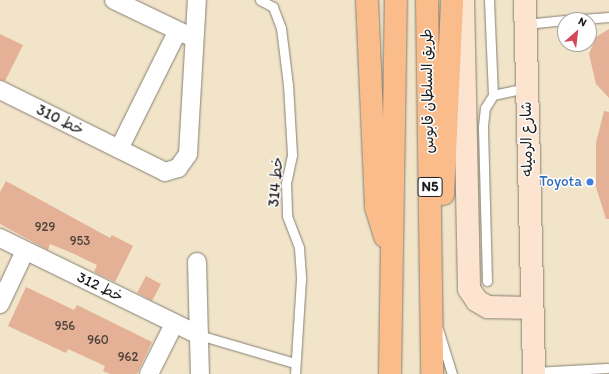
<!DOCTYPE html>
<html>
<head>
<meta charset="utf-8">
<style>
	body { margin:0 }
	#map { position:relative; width:609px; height:374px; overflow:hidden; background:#f1e4c9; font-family:Itim,"Playpen Sans Arabic",sans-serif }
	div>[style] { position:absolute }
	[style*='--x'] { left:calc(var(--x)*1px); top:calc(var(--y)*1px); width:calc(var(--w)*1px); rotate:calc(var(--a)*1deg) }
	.building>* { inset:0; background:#e4b196; transform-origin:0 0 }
	.roads { filter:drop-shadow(0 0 1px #868072) drop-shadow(0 0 1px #868072) }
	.lane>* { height:9px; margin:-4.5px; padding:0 4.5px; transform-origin:4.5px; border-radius:4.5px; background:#fff }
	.street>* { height:18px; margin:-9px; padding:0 9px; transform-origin:9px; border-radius:9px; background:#fff }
	.secondary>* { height:22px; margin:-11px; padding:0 11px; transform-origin:11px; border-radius:11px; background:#fde4d1 }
	.highway>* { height:22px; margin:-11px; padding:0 11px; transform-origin:11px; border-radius:11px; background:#fabc8b }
	.dots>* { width:11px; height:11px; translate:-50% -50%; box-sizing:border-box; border:2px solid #fff; border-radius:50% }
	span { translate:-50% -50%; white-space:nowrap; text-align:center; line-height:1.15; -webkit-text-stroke:3px #fff; paint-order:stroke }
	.number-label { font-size:13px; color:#4e413a }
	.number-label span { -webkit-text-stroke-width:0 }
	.shield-label span { padding:1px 3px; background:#fff; border:1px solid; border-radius:3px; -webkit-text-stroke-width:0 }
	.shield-label { font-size:14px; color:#1c1c1c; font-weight:700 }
	.street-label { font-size:15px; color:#1c1c1c }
	.shop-label { font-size:15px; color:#366cbe }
	.right { translate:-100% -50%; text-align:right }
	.north { position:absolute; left:557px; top:12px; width:40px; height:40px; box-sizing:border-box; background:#fff; border:1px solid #a4a4a4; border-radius:50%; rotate:28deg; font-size:11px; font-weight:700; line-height:16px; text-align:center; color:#1c1c1c }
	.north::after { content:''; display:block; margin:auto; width:14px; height:18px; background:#d1495b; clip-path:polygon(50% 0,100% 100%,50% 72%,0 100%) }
</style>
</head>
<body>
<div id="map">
	<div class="building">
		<i style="clip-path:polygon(609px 29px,609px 98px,596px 84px,589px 54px,596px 37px)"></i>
		<i style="clip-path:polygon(0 34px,23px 45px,5px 81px,0 80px)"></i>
		<i style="clip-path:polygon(604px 111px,609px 112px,609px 219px,606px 219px,596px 187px,596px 143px)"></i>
		<i style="clip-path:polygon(6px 181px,110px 238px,112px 235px,133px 246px,115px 282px,94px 272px,97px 265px,72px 253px,50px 244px,48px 250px,0 224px,0 192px)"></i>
		<i style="left:146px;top:276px;width:17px;height:19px;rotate:28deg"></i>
		<i style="clip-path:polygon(26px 287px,74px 310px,77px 305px,152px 342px,137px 374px,110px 374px,103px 371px,105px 366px,68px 349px,66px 353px,8px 326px)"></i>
	</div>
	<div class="roads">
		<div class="lane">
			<i style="--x:260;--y:0;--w:15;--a:28"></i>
			<i style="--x:273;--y:7;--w:22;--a:69"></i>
			<i style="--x:281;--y:28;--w:57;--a:83"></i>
			<i style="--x:288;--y:85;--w:70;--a:86.7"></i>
			<i style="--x:292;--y:155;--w:29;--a:102"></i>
			<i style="--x:286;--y:183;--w:33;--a:88"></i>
			<i style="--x:287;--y:216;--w:34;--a:69"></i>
			<i style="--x:299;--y:248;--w:31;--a:86"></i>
			<i style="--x:301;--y:279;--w:95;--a:93.6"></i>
			<i style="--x:489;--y:0;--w:95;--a:87.6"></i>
			<i style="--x:493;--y:95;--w:34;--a:-12"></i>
			<i style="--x:569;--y:20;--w:40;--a:-4.3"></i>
			<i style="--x:526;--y:24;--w:39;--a:-6"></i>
			<i style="--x:487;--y:281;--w:155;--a:-91.5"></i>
			<i style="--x:483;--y:126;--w:18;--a:-84"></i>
			<i style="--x:485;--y:108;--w:15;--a:-58"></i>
			<i style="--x:438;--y:329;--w:47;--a:72.7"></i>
			<i style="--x:199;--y:335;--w:100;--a:16.3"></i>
			<i style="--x:534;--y:372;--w:73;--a:-3.1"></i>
		</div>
		<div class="street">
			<i style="--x:114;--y:0;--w:83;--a:25.6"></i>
			<i style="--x:0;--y:90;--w:184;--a:26.4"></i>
			<i style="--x:165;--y:172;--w:14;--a:-17"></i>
			<i style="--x:178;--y:168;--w:17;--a:-54"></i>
			<i style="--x:188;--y:154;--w:154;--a:-86.7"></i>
			<i style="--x:119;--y:149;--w:131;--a:-63.6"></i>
			<i style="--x:0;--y:238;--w:221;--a:26"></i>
			<i style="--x:197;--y:262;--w:112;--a:88.5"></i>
			<i style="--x:0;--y:304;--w:59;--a:-64.7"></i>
			<i style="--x:149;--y:374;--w:56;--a:-63.4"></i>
		</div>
		<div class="secondary">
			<i style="--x:463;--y:0;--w:289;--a:88.8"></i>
			<i style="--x:469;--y:289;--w:14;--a:56"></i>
			<i style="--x:477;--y:301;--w:13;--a:29"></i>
			<i style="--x:488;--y:307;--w:43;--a:1.3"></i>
			<i style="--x:525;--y:0;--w:374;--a:88.6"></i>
		</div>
		<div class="highway">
			<i style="--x:367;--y:0;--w:207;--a:87.5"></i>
			<i style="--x:376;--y:207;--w:31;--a:73"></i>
			<i style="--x:427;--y:0;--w:374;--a:89.2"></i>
			<i style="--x:443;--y:194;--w:194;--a:-87.3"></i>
			<i style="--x:390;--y:374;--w:374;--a:-89.1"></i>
		</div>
	</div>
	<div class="dots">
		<i style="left:590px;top:182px;background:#3f7fe0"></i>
	</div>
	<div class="number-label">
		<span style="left:45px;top:227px">929</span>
		<span style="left:80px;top:241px">953</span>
		<span style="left:65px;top:326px">956</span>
		<span style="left:98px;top:340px">960</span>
		<span style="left:128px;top:357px">962</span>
	</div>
	<div class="shield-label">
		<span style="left:430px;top:187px">N5</span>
	</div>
	<div class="street-label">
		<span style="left:428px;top:91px;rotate:-91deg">طريق السلطان قابوس</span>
		<span style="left:60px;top:120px;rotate:26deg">خط 310</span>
		<span style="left:527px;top:139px;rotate:-91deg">شارع الرميله</span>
		<span style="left:276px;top:182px;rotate:-85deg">خط 314</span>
		<span style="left:100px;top:287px;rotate:26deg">خط 312</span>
	</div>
	<div class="shop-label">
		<span class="right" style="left:582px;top:182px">Toyota</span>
	</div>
	<div class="north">N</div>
</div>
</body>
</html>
